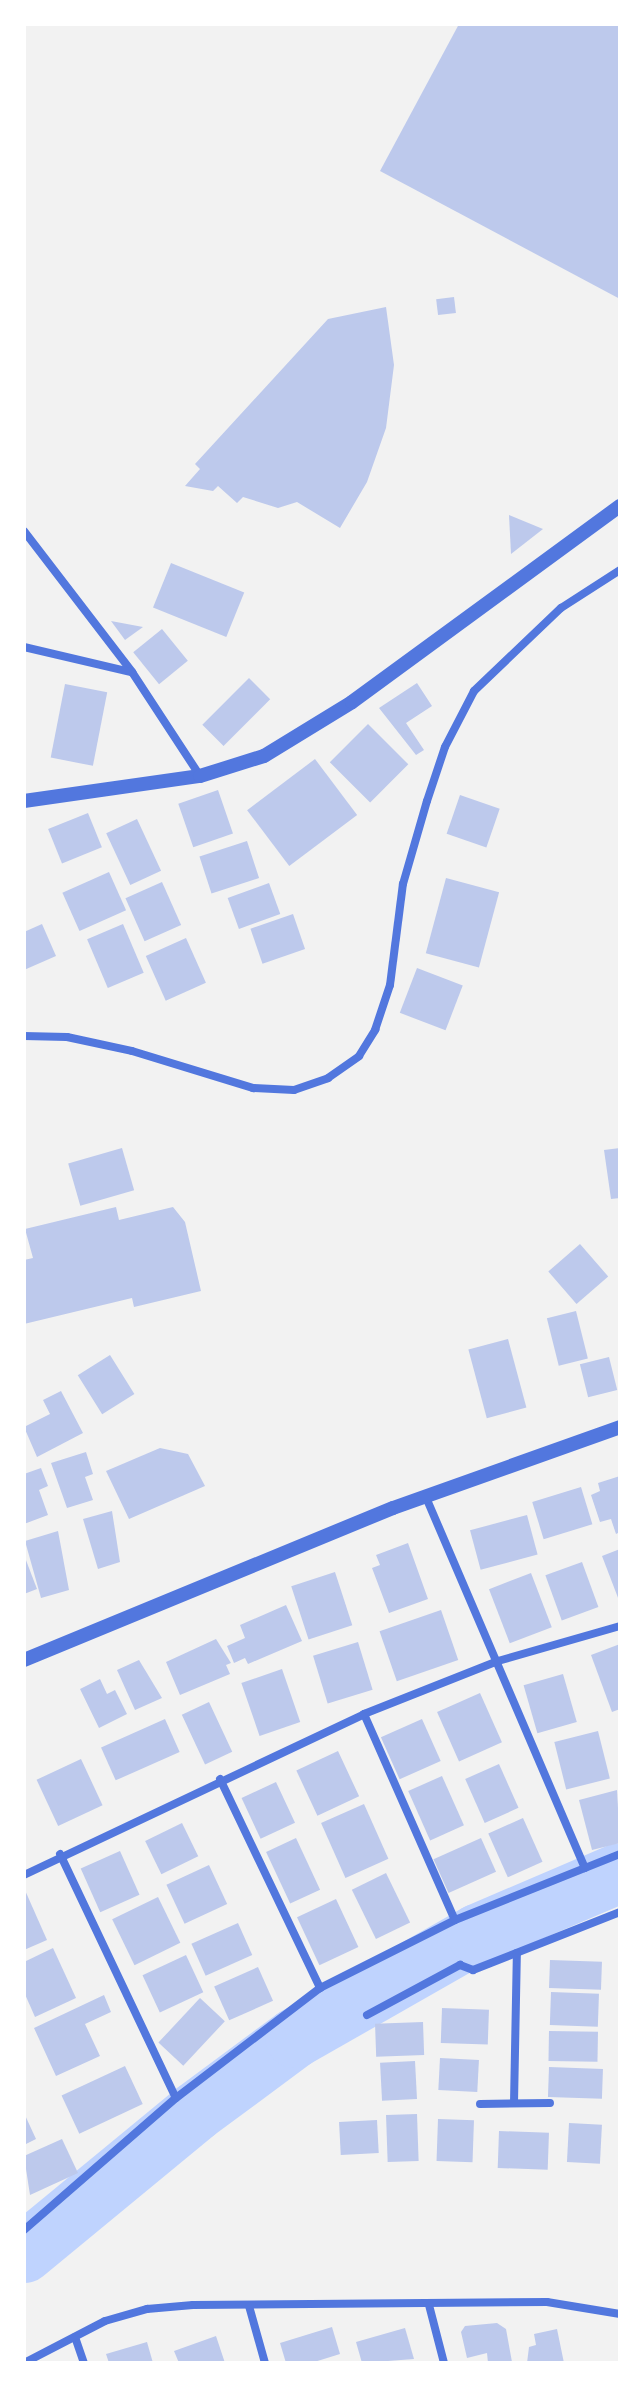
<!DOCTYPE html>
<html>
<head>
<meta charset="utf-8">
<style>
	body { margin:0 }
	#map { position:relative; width:644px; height:2387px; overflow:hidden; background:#f2f2f2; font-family:Rubik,sans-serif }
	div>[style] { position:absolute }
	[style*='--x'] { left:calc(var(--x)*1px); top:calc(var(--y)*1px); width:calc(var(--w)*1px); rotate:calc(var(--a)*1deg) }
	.river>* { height:60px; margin:-30px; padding:0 30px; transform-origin:30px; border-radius:30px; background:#bfd3fe }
	.building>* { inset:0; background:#bdc9ec; transform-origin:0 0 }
	.minor>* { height:8px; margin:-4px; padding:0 4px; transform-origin:4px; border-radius:4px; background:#5277de }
	.tertiary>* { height:14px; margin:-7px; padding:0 7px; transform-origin:7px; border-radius:7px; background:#5277de }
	span { translate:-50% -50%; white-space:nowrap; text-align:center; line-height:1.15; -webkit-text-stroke:6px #fff; paint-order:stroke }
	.frame { position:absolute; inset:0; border:26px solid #fff; pointer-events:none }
</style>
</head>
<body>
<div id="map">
	<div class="river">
		<i style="--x:24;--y:2253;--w:222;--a:-39.5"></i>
		<i style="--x:195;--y:2112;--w:124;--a:-36.5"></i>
		<i style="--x:295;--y:2038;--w:210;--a:-29.7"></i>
		<i style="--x:477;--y:1934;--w:155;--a:-23.1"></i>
	</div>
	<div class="building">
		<i style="clip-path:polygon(459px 24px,620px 24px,620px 299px,380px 171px)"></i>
		<i style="left:454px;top:297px;width:16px;height:18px;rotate:83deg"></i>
		<i style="clip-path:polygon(386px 307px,394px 365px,386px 428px,367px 482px,340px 528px,297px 502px,278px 508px,243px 497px,237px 503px,218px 486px,213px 491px,185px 486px,200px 469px,195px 464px,328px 319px)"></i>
		<i style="clip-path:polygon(509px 515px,543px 529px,511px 554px)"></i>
		<i style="left:171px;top:563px;width:79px;height:48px;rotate:22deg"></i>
		<i style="clip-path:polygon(111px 621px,143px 627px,125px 640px)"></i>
		<i style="left:162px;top:629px;width:41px;height:37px;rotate:51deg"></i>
		<i style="left:249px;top:678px;width:30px;height:66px;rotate:45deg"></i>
		<i style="clip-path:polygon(417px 683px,432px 706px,406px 723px,424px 750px,416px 755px,379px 708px)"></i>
		<i style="left:65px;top:684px;width:43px;height:75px;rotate:11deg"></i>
		<i style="left:368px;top:724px;width:57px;height:54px;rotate:45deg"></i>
		<i style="left:315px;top:759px;width:70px;height:85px;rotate:53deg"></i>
		<i style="left:218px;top:790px;width:46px;height:42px;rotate:71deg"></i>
		<i style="left:460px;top:795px;width:42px;height:41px;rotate:19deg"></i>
		<i style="left:88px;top:813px;width:37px;height:43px;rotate:68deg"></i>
		<i style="left:137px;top:819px;width:57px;height:34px;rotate:65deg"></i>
		<i style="left:247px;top:841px;width:39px;height:50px;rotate:72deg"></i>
		<i style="left:109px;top:872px;width:42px;height:51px;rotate:66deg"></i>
		<i style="left:446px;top:878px;width:55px;height:78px;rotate:15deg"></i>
		<i style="left:162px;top:882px;width:47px;height:40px;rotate:66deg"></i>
		<i style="left:269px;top:883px;width:33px;height:44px;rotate:70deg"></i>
		<i style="left:293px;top:914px;width:37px;height:45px;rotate:71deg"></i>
		<i style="clip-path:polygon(42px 924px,56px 956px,24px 970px,24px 932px)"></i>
		<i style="left:123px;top:924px;width:53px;height:39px;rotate:67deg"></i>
		<i style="left:186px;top:938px;width:49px;height:44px;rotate:66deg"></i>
		<i style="left:417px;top:968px;width:49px;height:48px;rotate:21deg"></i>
		<i style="left:122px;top:1148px;width:44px;height:56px;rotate:74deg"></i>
		<i style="clip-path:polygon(620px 1148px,620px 1198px,611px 1199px,604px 1150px)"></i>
		<i style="clip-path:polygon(116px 1207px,119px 1220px,173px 1207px,185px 1222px,201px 1291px,134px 1307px,132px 1298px,24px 1324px,24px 1260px,33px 1258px,25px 1229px)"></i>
		<i style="left:580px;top:1244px;width:43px;height:42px;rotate:49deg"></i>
		<i style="left:576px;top:1311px;width:49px;height:30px;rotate:76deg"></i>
		<i style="left:508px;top:1339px;width:71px;height:41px;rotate:75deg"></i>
		<i style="left:110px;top:1355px;width:46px;height:38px;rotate:58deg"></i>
		<i style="left:609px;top:1357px;width:34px;height:30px;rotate:76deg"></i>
		<i style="clip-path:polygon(61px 1391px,83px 1433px,37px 1457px,24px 1427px,50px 1414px,43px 1400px)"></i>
		<i style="clip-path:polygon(160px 1448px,188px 1454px,205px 1486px,129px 1519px,106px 1471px)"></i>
		<i style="clip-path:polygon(86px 1452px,93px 1474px,85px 1477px,93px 1500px,67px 1508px,51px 1463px)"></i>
		<i style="clip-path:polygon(41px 1468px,48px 1486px,39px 1490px,48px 1515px,24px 1524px,24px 1474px)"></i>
		<i style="clip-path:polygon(620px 1476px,620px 1532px,616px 1534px,611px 1519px,600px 1522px,591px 1495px,600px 1491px,598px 1483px)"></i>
		<i style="left:581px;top:1487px;width:39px;height:51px;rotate:73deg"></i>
		<i style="clip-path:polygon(112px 1511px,120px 1562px,98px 1569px,83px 1519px)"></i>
		<i style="left:527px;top:1515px;width:41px;height:59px;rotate:75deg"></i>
		<i style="clip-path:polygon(58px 1531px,69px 1590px,41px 1598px,25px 1541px)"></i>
		<i style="clip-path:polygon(408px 1543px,428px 1599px,389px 1613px,372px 1568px,380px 1565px,376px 1555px)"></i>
		<i style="clip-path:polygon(620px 1549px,620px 1603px,602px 1556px)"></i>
		<i style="clip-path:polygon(24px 1555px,37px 1589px,24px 1594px)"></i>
		<i style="left:582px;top:1562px;width:48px;height:39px;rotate:70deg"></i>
		<i style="left:335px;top:1572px;width:56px;height:46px;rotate:72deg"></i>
		<i style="left:531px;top:1573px;width:58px;height:45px;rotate:69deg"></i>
		<i style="clip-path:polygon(286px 1605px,302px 1641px,248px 1664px,245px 1658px,234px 1663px,227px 1646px,245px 1638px,240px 1625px)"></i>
		<i style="left:441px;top:1610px;width:53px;height:65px;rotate:71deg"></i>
		<i style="clip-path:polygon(216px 1639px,231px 1663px,226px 1665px,230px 1674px,180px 1695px,166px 1662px)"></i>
		<i style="left:358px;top:1642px;width:50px;height:47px;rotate:73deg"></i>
		<i style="clip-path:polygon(620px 1644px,620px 1709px,612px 1712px,591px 1655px)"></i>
		<i style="clip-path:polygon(139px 1660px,162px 1698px,135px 1710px,117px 1670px)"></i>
		<i style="left:282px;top:1669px;width:56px;height:43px;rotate:71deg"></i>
		<i style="left:563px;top:1674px;width:50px;height:41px;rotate:74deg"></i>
		<i style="clip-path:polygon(100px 1679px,107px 1694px,115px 1690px,127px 1714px,99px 1728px,80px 1689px)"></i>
		<i style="left:480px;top:1693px;width:54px;height:47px;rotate:66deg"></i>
		<i style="left:209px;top:1702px;width:55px;height:30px;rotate:65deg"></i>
		<i style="left:165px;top:1719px;width:36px;height:70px;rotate:66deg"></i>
		<i style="left:422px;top:1719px;width:46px;height:45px;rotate:66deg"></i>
		<i style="left:598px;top:1731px;width:49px;height:45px;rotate:76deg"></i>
		<i style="left:338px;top:1751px;width:50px;height:46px;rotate:65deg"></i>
		<i style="left:81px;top:1759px;width:51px;height:49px;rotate:65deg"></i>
		<i style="left:499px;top:1764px;width:48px;height:37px;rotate:66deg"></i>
		<i style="left:442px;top:1776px;width:54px;height:37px;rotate:66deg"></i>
		<i style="left:276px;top:1782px;width:45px;height:38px;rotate:65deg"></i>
		<i style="clip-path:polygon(617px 1790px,620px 1843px,592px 1850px,579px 1800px)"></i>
		<i style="left:364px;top:1804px;width:60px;height:47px;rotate:66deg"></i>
		<i style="left:523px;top:1818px;width:48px;height:38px;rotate:66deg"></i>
		<i style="left:182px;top:1823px;width:37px;height:41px;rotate:64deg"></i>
		<i style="left:296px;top:1838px;width:57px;height:33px;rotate:65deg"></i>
		<i style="left:481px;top:1838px;width:37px;height:52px;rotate:66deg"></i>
		<i style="left:120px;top:1851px;width:48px;height:43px;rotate:66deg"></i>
		<i style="left:209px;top:1865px;width:43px;height:47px;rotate:65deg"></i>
		<i style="left:386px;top:1873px;width:55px;height:38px;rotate:64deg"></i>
		<i style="clip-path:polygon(24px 1888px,47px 1940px,24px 1950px)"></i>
		<i style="left:158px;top:1897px;width:51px;height:51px;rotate:64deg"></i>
		<i style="left:336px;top:1899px;width:53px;height:43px;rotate:65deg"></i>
		<i style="left:238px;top:1923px;width:35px;height:51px;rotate:66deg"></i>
		<i style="clip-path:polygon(53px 1948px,76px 1998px,35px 2017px,24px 1992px,24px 1962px)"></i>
		<i style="left:186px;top:1955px;width:41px;height:48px;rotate:65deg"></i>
		<i style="left:550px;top:1960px;width:52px;height:28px;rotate:2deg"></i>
		<i style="left:258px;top:1967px;width:37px;height:48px;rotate:66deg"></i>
		<i style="left:551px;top:1992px;width:48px;height:33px;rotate:2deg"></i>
		<i style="clip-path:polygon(104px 1995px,111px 2012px,85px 2024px,100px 2056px,56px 2076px,34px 2028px)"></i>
		<i style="left:200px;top:1998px;width:34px;height:61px;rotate:43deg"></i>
		<i style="left:442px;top:2008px;width:47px;height:35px;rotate:2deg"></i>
		<i style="left:423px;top:2022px;width:33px;height:48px;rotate:88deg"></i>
		<i style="left:549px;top:2031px;width:49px;height:30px;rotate:1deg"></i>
		<i style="left:440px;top:2058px;width:39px;height:32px;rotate:3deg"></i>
		<i style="left:415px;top:2061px;width:38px;height:35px;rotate:87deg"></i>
		<i style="left:125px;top:2066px;width:42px;height:70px;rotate:65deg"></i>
		<i style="left:549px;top:2067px;width:54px;height:30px;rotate:2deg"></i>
		<i style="clip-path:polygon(24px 2113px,36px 2139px,24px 2145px)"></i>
		<i style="left:417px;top:2114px;width:47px;height:31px;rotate:88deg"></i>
		<i style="left:438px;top:2119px;width:36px;height:42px;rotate:2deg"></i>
		<i style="left:377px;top:2120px;width:33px;height:38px;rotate:87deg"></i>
		<i style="left:569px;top:2123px;width:33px;height:39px;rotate:3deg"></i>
		<i style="left:499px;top:2131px;width:50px;height:37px;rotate:2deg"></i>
		<i style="clip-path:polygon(62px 2139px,78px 2173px,30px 2195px,24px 2156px)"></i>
		<i style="clip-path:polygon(497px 2323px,506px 2329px,512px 2362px,488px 2363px,487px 2353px,467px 2358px,461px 2332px,465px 2326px)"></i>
		<i style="clip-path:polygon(332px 2327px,340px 2354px,311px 2363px,286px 2363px,280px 2343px)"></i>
		<i style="clip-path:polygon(405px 2328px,414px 2359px,362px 2363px,356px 2342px)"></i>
		<i style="clip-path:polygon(557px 2329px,564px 2363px,527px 2363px,529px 2347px,536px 2345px,534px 2334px)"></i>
		<i style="clip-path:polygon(216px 2336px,225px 2363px,179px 2363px,174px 2351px)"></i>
		<i style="clip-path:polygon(147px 2342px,153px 2363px,109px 2363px,106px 2354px)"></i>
	</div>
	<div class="minor">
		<i style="--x:24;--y:531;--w:178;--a:52.5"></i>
		<i style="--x:132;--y:672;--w:124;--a:56.8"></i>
		<i style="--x:24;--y:647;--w:110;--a:13.2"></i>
		<i style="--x:24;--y:1036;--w:43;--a:1.3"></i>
		<i style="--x:67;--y:1037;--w:66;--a:12.2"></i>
		<i style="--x:132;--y:1051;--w:127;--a:17"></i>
		<i style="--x:253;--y:1088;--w:41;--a:2.8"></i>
		<i style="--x:294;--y:1090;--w:36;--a:-19"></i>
		<i style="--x:328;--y:1078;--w:38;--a:-35"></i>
		<i style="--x:359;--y:1056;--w:31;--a:-58"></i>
		<i style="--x:375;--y:1030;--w:47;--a:-71.6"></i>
		<i style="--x:390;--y:985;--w:102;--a:-82.7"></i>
		<i style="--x:403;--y:884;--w:86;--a:-73.9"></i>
		<i style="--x:427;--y:801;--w:57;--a:-71.6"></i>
		<i style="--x:445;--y:747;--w:63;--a:-62.6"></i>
		<i style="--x:474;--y:691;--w:120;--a:-43.7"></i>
		<i style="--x:561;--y:608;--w:70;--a:-32.8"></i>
		<i style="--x:425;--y:1495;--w:406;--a:66.8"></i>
		<i style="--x:364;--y:1714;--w:225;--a:66.2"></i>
		<i style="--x:220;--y:1779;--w:232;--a:64.4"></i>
		<i style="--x:60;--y:1854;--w:270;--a:64.6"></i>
		<i style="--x:24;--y:1875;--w:376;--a:-25.3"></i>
		<i style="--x:364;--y:1714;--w:144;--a:-21.6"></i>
		<i style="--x:498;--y:1661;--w:127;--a:-16"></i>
		<i style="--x:367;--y:2015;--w:106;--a:-28.3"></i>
		<i style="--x:460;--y:1965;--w:14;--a:21"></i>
		<i style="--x:473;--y:1970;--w:158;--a:-21.5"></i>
		<i style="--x:514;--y:2103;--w:150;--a:-88.9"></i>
		<i style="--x:480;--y:2104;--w:70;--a:-0.8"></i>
		<i style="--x:24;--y:2230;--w:201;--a:-41"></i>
		<i style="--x:176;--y:2098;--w:181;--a:-37.4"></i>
		<i style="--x:320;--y:1988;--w:151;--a:-26.7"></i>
		<i style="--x:455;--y:1920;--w:178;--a:-21.8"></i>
		<i style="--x:429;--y:2305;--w:60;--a:75.5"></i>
		<i style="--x:249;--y:2306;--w:59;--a:74.3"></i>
		<i style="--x:75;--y:2337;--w:28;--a:71"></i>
		<i style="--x:24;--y:2363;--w:91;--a:-27.4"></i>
		<i style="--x:105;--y:2321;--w:44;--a:-15.9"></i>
		<i style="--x:147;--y:2309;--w:46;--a:-5"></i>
		<i style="--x:193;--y:2305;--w:354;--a:-0.5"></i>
		<i style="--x:547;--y:2302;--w:74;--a:9.3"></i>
	</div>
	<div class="tertiary">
		<i style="--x:24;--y:801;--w:178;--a:-8.1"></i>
		<i style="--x:200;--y:776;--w:67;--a:-17.4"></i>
		<i style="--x:264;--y:756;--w:103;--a:-31.5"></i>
		<i style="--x:352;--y:702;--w:332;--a:-36.2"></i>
		<i style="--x:24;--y:1660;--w:399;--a:-22.4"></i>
		<i style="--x:393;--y:1508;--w:241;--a:-19.6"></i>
	</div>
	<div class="frame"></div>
</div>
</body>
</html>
